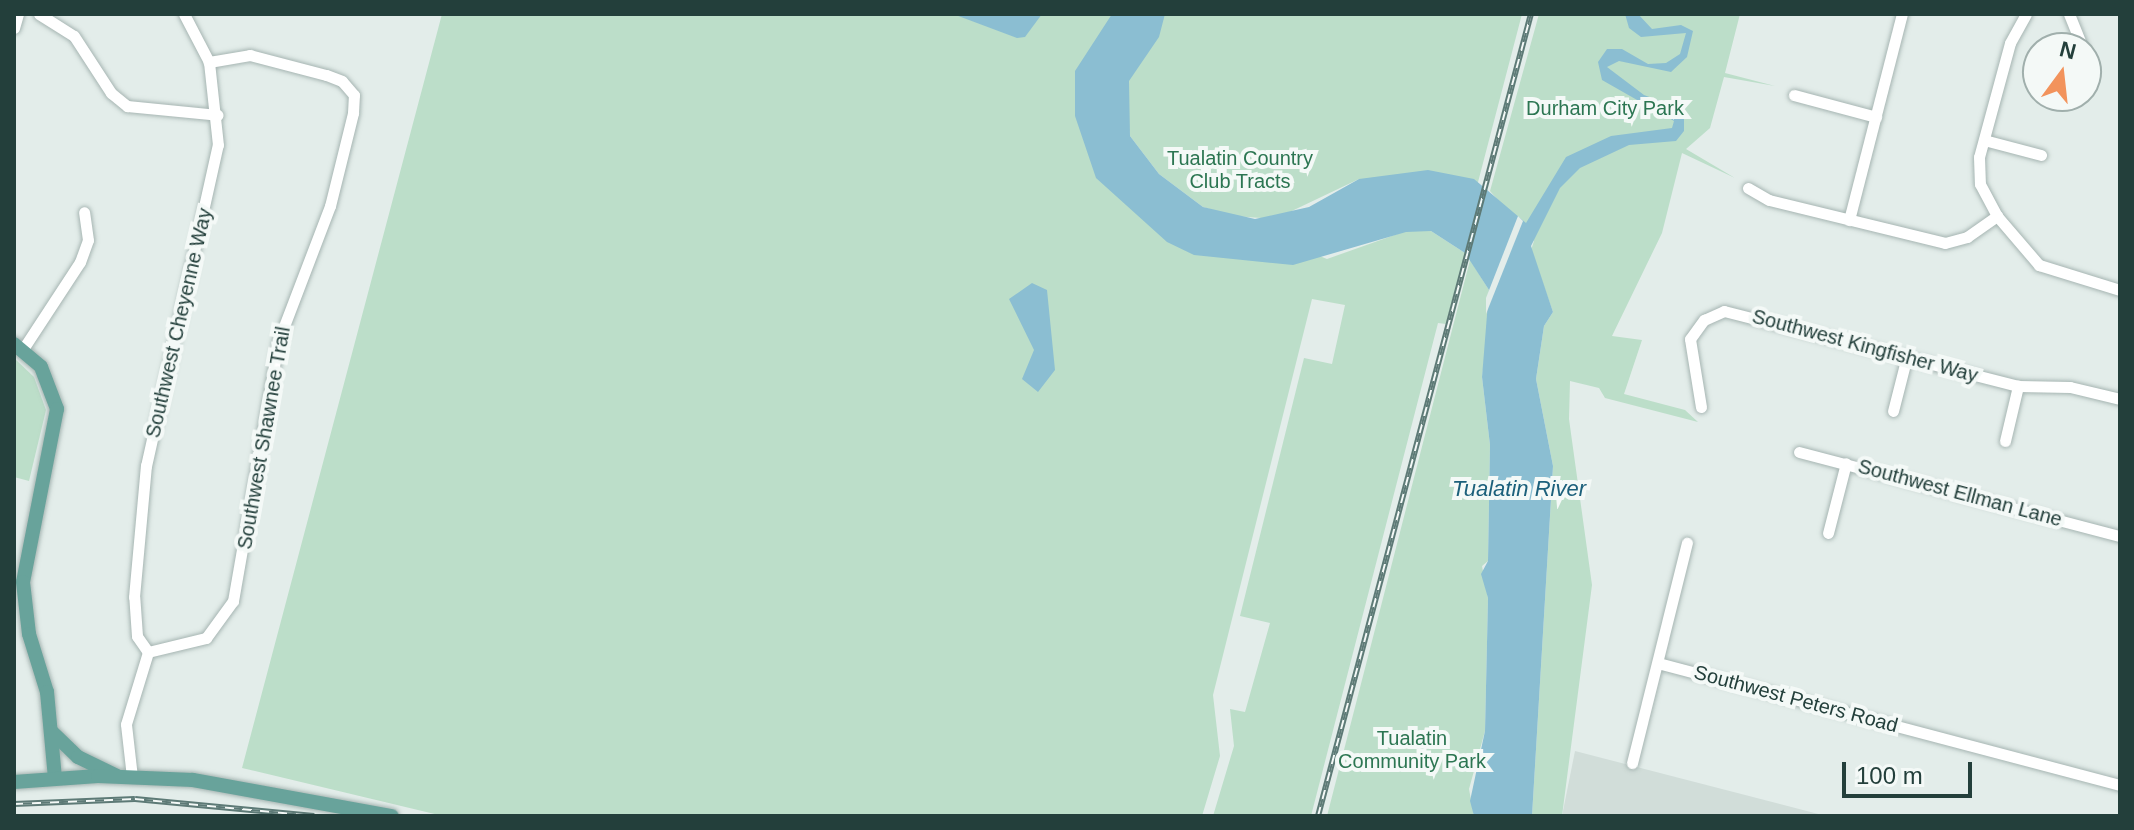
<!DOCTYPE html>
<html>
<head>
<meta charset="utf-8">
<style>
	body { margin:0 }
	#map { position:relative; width:2134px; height:830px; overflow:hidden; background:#e3edea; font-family:Arial,sans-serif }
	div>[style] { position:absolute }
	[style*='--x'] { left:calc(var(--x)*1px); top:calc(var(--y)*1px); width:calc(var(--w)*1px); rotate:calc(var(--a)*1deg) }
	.built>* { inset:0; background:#d1ddd9 }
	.green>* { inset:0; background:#bcdec9 }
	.water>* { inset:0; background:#8bbed2 }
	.pier>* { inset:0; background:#e3edea }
	.roads { filter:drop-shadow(0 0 2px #a6b5b2) drop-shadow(0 0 2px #a6b5b2) }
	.minor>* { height:11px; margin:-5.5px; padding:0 5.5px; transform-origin:5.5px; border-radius:5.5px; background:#fff }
	.major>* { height:14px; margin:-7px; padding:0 7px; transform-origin:7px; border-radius:7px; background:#68a39b }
	.rail>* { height:6px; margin-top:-3px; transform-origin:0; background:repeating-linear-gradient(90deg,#f4f9f7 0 9px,#5d7a76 0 18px); box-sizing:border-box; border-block:2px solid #5d7a76 }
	span { translate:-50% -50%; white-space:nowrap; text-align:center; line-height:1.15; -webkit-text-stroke:8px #f4f9f7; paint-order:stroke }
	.park-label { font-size:20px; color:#2c7652 }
	.street-label { font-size:20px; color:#233f3b }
	.water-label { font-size:22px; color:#1c607b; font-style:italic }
	.frame { position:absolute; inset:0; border:16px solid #233f3b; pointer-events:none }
	.north { position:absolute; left:2022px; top:32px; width:80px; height:80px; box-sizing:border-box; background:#f4f9f7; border:2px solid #a0afac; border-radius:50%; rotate:15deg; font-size:22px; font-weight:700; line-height:32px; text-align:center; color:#233f3b }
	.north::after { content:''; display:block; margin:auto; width:28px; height:36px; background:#f2935c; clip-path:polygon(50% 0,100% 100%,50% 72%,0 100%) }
	.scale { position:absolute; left:1842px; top:762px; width:130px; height:36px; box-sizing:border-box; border:4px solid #233f3b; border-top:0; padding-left:10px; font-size:24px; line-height:28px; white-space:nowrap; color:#233f3b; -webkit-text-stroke:6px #f4f9f7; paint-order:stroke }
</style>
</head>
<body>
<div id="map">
	<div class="built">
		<i style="clip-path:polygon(1575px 751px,1826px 816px,1562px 816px)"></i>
	</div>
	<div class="green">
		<i style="clip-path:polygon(442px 14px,1522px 14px,1477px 186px,1359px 179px,1275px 219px,1233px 216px,1203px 207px,1159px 174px,1130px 136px,1125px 102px,1119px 123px,1157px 175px,1203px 209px,1327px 259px,1406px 231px,1431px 231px,1465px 253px,1446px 324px,1438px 323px,1311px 816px,1213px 816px,1234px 746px,1230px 709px,1245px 712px,1270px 623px,1240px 616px,1304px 358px,1332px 364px,1345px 305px,1312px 299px,1213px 695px,1220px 756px,1202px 816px,443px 816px,242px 768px)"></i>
		<i style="clip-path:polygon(1539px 14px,1740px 14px,1725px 73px,1775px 86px,1724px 77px,1710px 128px,1686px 149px,1735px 178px,1682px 153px,1662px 233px,1612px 336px,1642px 340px,1624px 394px,1685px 410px,1698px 422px,1605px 398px,1599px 388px,1570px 381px,1569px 419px,1592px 585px,1562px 816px,1532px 816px,1553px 466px,1536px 379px,1544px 326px,1553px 312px,1531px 250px,1534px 241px,1490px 191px)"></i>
		<i style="clip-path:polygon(1470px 260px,1489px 290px,1491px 308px,1482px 377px,1490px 445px,1488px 561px,1482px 566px,1488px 598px,1485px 731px,1469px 789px,1474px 816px,1327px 816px)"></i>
		<i style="clip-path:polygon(14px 358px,34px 377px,46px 410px,29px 481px,14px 477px)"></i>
	</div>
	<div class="water">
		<i style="clip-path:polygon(953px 14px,1042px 14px,1025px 37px,1017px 38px)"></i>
		<i style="clip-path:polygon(1112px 14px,1165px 14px,1159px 37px,1129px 81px,1130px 136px,1159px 174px,1203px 207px,1255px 219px,1309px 207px,1359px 179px,1428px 170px,1474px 179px,1526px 223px,1566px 157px,1611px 136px,1672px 128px,1674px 121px,1602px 80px,1598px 62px,1607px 49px,1622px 49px,1648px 64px,1666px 63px,1680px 54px,1686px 33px,1641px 37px,1629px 28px,1625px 14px,1638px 14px,1652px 29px,1681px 25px,1693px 31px,1687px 57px,1671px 72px,1619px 61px,1607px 67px,1644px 95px,1684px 110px,1684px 131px,1676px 141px,1629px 145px,1580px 168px,1560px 188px,1531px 246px,1553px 312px,1544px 326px,1536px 379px,1553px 466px,1532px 816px,1474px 816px,1470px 801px,1485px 731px,1488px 598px,1481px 574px,1488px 561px,1490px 445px,1482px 377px,1489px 290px,1465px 253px,1431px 231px,1406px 232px,1293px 265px,1194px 255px,1167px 242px,1096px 178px,1075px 116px,1075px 71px)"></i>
		<i style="clip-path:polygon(1032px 283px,1047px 290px,1055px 370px,1038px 392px,1022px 379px,1034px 350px,1009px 299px)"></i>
	</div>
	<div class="pier">
		<i style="clip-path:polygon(1518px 216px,1523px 221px,1486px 314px,1486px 298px)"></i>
	</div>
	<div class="roads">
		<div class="minor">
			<i style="--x:39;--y:14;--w:41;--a:32.2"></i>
			<i style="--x:74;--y:36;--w:68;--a:57"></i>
			<i style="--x:111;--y:93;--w:21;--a:39"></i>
			<i style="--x:127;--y:106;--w:91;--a:5.6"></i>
			<i style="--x:2026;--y:14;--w:33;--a:119"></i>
			<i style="--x:2010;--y:43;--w:118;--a:105.2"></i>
			<i style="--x:1979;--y:157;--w:27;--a:88"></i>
			<i style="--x:1980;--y:184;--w:36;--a:62"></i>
			<i style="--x:1997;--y:216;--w:65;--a:49.4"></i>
			<i style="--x:2039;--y:265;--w:85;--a:17.2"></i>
			<i style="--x:2069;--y:14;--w:37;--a:68"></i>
			<i style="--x:14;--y:28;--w:15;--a:-74"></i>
			<i style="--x:1794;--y:95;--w:85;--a:15"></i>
			<i style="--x:1984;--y:140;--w:59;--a:14.7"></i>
			<i style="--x:1748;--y:188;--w:24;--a:30"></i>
			<i style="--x:1769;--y:200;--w:181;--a:13.7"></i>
			<i style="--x:1945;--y:243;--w:23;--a:-15"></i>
			<i style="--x:1967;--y:237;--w:37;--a:-35"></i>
			<i style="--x:1849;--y:220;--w:213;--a:-75.6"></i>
			<i style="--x:23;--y:349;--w:104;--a:-56.8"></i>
			<i style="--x:80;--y:262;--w:23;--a:-70"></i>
			<i style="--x:88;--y:240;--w:28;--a:-98"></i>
			<i style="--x:1701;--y:407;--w:69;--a:-99.2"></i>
			<i style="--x:1690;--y:339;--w:24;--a:-54"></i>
			<i style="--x:1704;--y:320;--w:22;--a:-24"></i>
			<i style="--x:1724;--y:311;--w:303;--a:14.3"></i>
			<i style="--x:2018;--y:386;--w:52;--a:1.1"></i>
			<i style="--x:2070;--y:387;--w:51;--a:13.5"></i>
			<i style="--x:1893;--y:411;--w:57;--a:-75.7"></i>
			<i style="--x:2005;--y:441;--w:57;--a:-76.7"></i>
			<i style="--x:1799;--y:452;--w:332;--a:14.7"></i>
			<i style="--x:1828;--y:533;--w:72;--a:-75.6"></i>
			<i style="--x:148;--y:652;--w:60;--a:-13.6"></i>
			<i style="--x:206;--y:638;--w:46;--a:-53.9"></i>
			<i style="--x:233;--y:601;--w:263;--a:-80.1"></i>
			<i style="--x:278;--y:342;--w:146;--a:-69.1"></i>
			<i style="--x:330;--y:206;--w:96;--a:-76.1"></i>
			<i style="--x:353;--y:113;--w:18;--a:-87"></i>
			<i style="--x:354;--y:95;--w:18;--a:-131"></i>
			<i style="--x:342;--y:81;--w:17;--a:-159"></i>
			<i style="--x:326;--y:75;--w:79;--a:-165.3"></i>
			<i style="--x:250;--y:55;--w:42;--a:170.3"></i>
			<i style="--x:1658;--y:663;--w:478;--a:14.8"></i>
			<i style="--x:1632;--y:763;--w:227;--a:-76"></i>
			<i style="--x:132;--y:777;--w:53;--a:-96.5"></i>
			<i style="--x:126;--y:724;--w:75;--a:-73"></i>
			<i style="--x:148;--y:652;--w:19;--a:-125"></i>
			<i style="--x:137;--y:636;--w:39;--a:-94"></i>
			<i style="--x:134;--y:597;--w:132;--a:-84.8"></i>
			<i style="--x:146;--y:466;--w:329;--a:-77.4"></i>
			<i style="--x:218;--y:145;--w:83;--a:-96.2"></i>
			<i style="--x:209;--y:62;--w:54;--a:-117.5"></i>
		</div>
		<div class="major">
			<i style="--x:14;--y:344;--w:35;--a:40"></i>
			<i style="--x:41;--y:367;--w:45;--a:69.1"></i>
			<i style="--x:57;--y:409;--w:176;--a:101.1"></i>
			<i style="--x:23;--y:582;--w:52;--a:83.4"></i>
			<i style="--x:29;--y:634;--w:61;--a:72.8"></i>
			<i style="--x:47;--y:692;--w:86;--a:84.7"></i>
			<i style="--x:52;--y:732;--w:36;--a:44"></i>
			<i style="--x:78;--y:757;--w:43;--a:26"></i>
			<i style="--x:14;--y:782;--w:84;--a:-4.1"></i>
			<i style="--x:98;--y:776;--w:95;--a:2.4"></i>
			<i style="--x:193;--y:780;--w:202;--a:10.3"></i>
		</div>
	</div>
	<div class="rail">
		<i style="--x:14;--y:804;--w:121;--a:-2.4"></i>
		<i style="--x:135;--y:799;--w:180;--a:5.4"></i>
		<i style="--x:1318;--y:816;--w:830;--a:-75.13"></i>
	</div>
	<div class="park-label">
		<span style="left:1605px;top:108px">Durham City Park</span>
		<span style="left:1240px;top:170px">Tualatin Country<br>Club Tracts</span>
		<span style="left:1412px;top:750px">Tualatin<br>Community Park</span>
	</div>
	<div class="street-label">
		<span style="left:179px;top:323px;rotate:-77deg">Southwest Cheyenne Way</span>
		<span style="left:1865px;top:346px;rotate:15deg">Southwest Kingfisher Way</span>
		<span style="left:264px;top:438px;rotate:-80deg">Southwest Shawnee Trail</span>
		<span style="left:1960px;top:493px;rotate:15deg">Southwest Ellman Lane</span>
		<span style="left:1796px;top:699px;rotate:15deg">Southwest Peters Road</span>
	</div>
	<div class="water-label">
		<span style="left:1519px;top:489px">Tualatin River</span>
	</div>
	<div class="frame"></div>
	<div class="north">N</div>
	<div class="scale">100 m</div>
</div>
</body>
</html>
